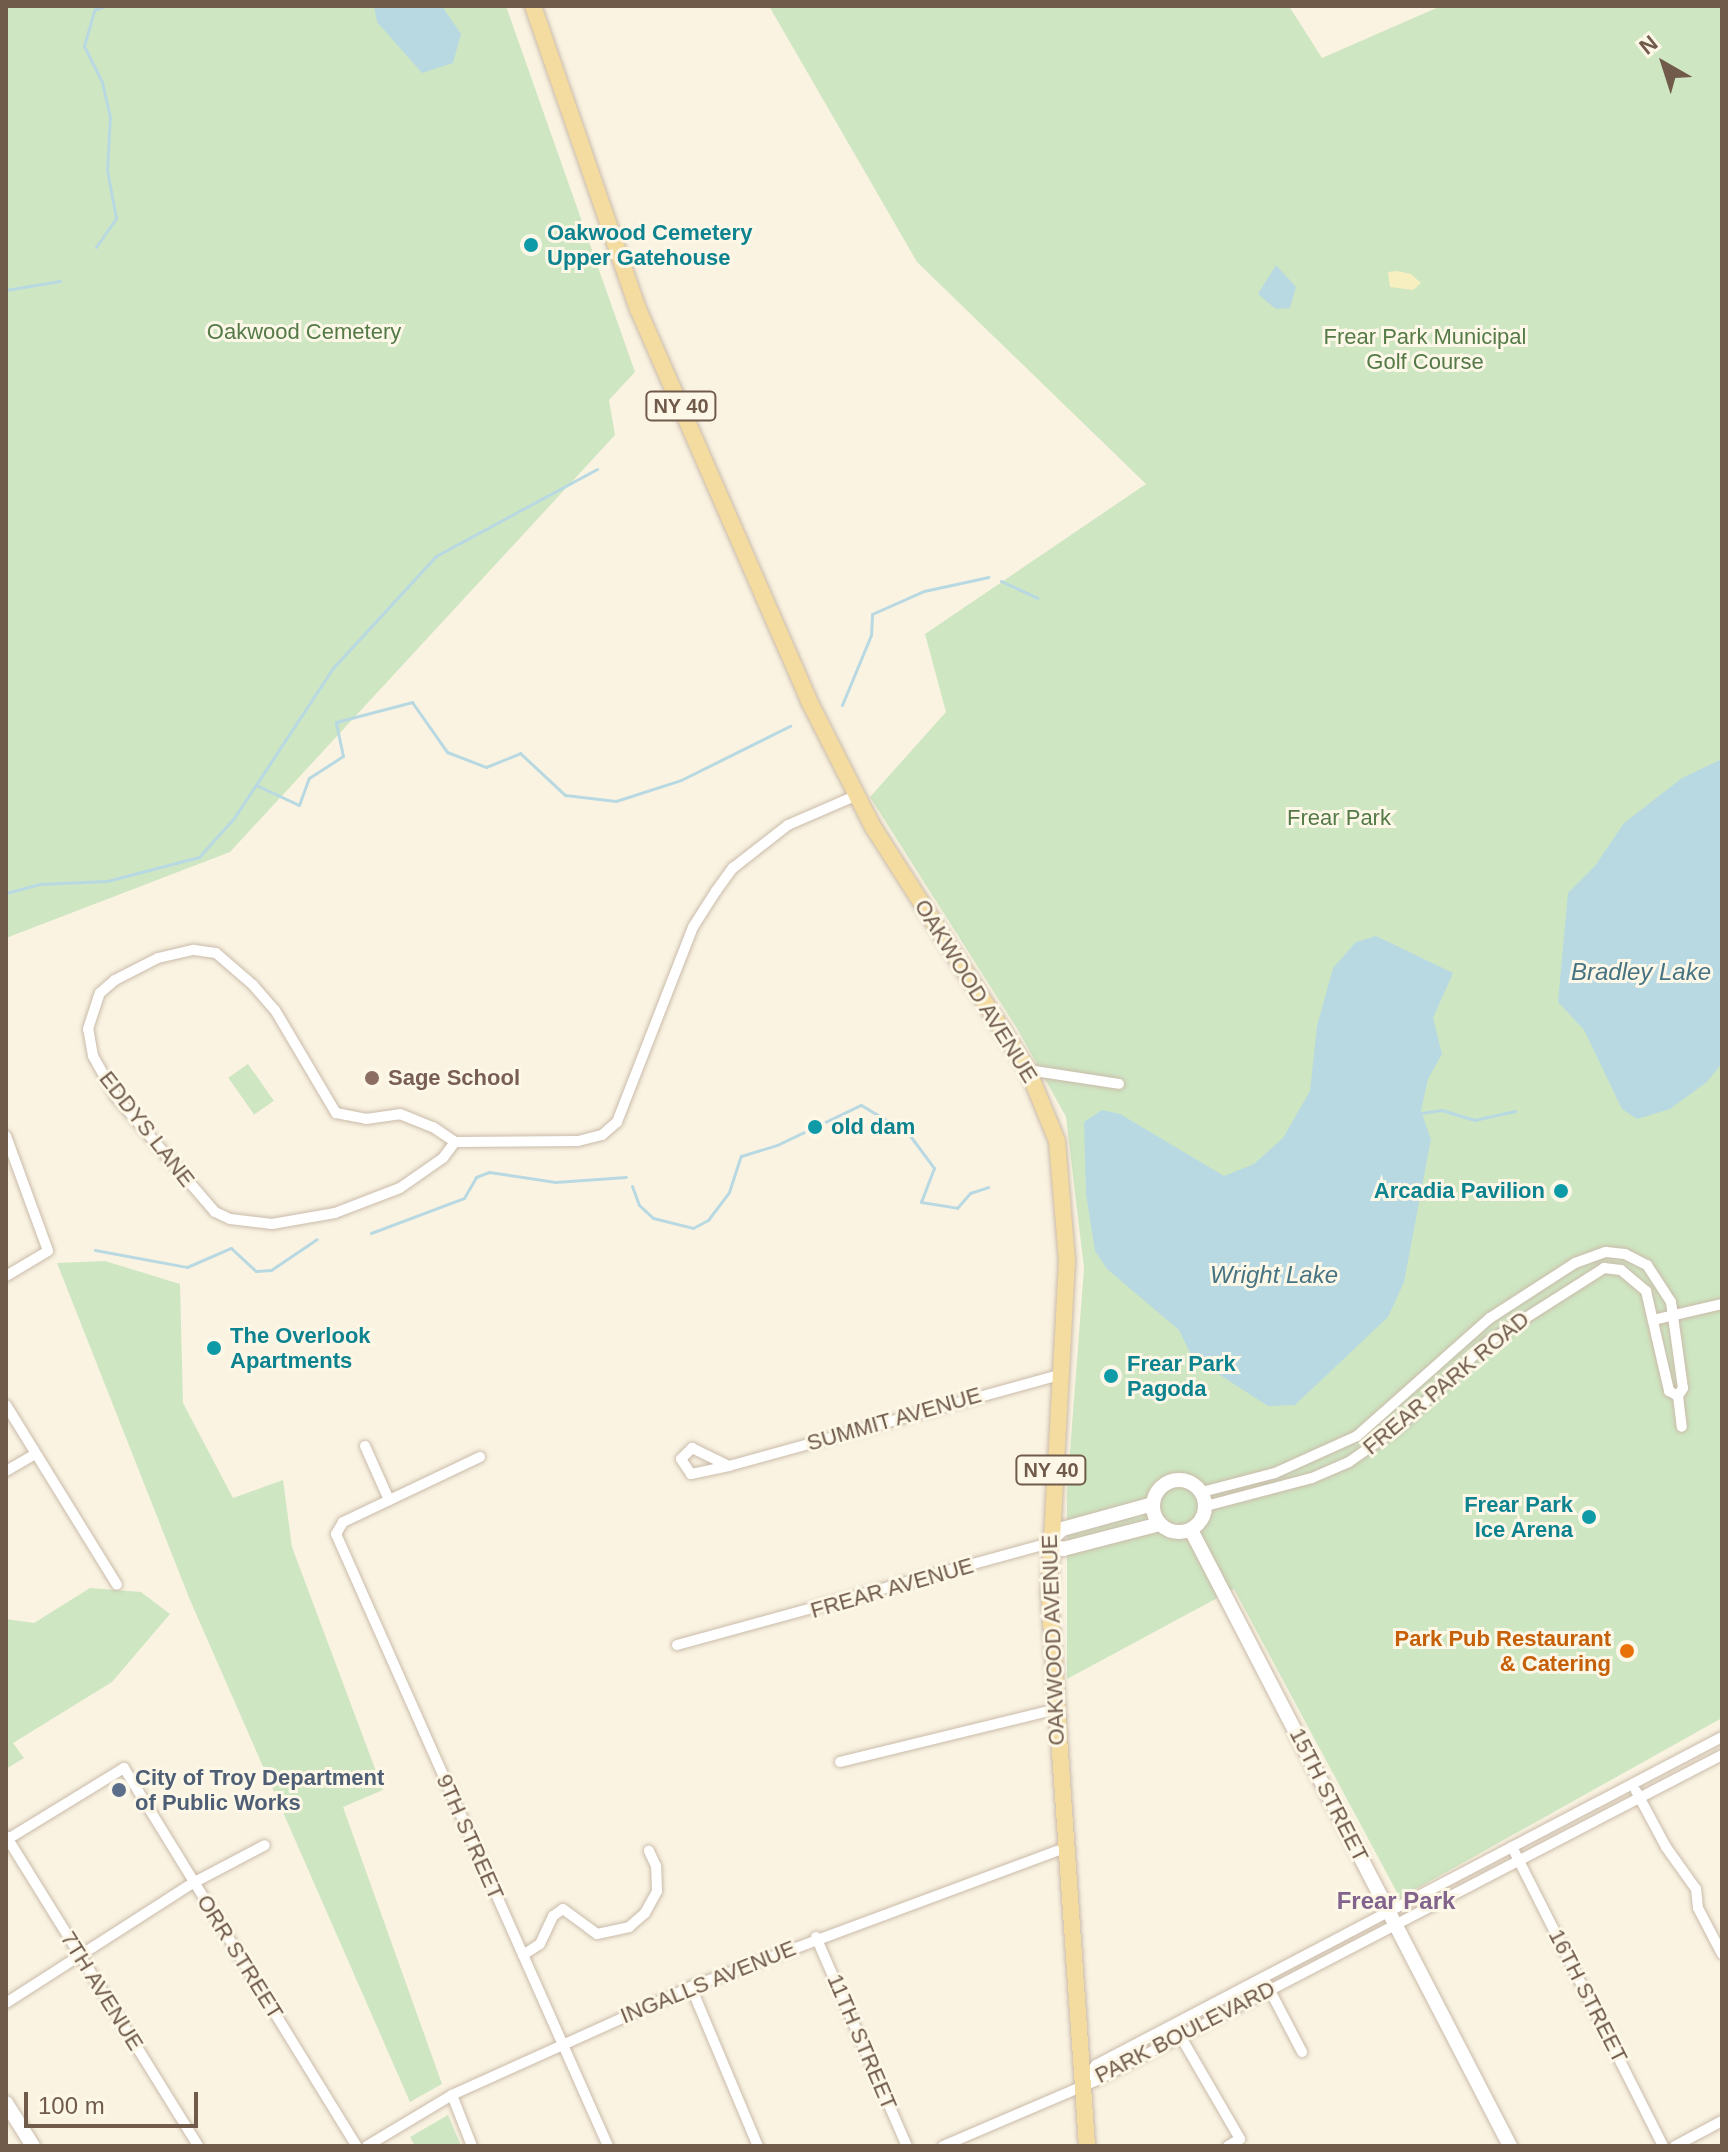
<!DOCTYPE html>
<html>
<head>
<meta charset="utf-8">
<style>
	body { margin:0 }
	#map { position:relative; width:1728px; height:2152px; overflow:hidden; background:#faf3e2; font-family:Helvetica,sans-serif }
	div>[style] { position:absolute }
	[style*='--x'] { left:calc(var(--x)*1px); top:calc(var(--y)*1px); width:calc(var(--w)*1px); rotate:calc(var(--a)*1deg) }
	.green>* { inset:0; background:#cee6c2; transform-origin:0 0 }
	.sand>* { inset:0; background:#f7efbf }
	.water>* { inset:0; background:#b9d9e2 }
	.stream>* { height:3px; margin:-1.5px; padding:0 1.5px; transform-origin:1.5px; border-radius:1.5px; background:#b9d9e2 }
	.roads { filter:drop-shadow(0 0 2px #cabbaa) drop-shadow(0 0 2px #cabbaa) }
	.street>* { height:10px; margin:-5px; padding:0 5px; transform-origin:5px; border-radius:5px; background:#fff }
	.secondary>* { height:14px; margin:-7px; padding:0 7px; transform-origin:7px; border-radius:7px; background:#fff }
	.secondary>.ring { margin:-7px; padding:0; box-sizing:content-box; background:none; border:14px solid #fff; border-radius:50% }
	.primary>* { height:16px; margin:-8px; padding:0 8px; transform-origin:8px; border-radius:8px; background:#f4db9f }
	.dots>* { width:22px; height:22px; translate:-50% -50%; box-sizing:border-box; border:4px solid #fdf7e8; border-radius:50% }
	span { translate:-50% -50%; white-space:nowrap; text-align:center; line-height:1.15; -webkit-text-stroke:6px #fdf7e8; paint-order:stroke }
	.shield-label span { padding:2px 6px; background:#fdf7e8; border:2px solid; border-radius:6px; -webkit-text-stroke-width:0 }
	.shield-label { font-size:20px; color:#705b4b; font-weight:700 }
	.culture-label { font-size:22px; color:#0d838f; font-weight:700 }
	.left { translate:0 -50%; text-align:left }
	.right { translate:-100% -50%; text-align:right }
	.park-label { font-size:22px; color:#537a47 }
	.street-label { font-size:22px; color:#705b4b }
	.education-label { font-size:22px; color:#785e54; font-weight:700 }
	.food-label { font-size:22px; color:#c56008; font-weight:700 }
	.service-label { font-size:22px; color:#4e5e75; font-weight:700 }
	.water-label { font-size:24px; color:#477482; font-style:italic }
	.neighbourhood-label { font-size:24px; color:#81638c; font-weight:700 }
	.frame { position:absolute; inset:0; border:8px solid #705b4b; pointer-events:none }
	.north { position:absolute; left:1624px; top:24px; width:80px; height:80px; -webkit-text-stroke:6px #fdf7e8; paint-order:stroke; rotate:321deg; font-size:22px; font-weight:700; line-height:32px; text-align:center; color:#705b4b }
	.north::after { content:''; display:block; margin:auto; width:28px; height:36px; background:#705b4b; clip-path:polygon(50% 0,100% 100%,50% 72%,0 100%) }
	.scale { position:absolute; left:24px; top:2092px; width:174px; height:36px; box-sizing:border-box; border:4px solid #705b4b; border-top:0; padding-left:10px; font-size:24px; line-height:28px; white-space:nowrap; color:#705b4b; -webkit-text-stroke:6px #fdf7e8; paint-order:stroke }
</style>
</head>
<body>
<div id="map">
	<div class="green">
		<i style="clip-path:polygon(6px 6px,506px 6px,635px 372px,609px 400px,615px 435px,230px 852px,6px 938px)"></i>
		<i style="clip-path:polygon(769px 6px,1289px 6px,1322px 58px,1441px 6px,1722px 6px,1722px 1718px,1400px 1898px,1234px 1589px,1067px 1679px,1067px 1492px,1084px 1268px,1066px 1117px,1018px 1030px,870px 797px,946px 712px,925px 634px,1146px 484px,917px 262px)"></i>
		<i style="left:248px;top:1064px;width:45px;height:24px;rotate:55deg"></i>
		<i style="clip-path:polygon(105px 1261px,180px 1284px,183px 1403px,233px 1498px,283px 1480px,292px 1547px,383px 1790px,343px 1807px,442px 2084px,410px 2102px,190px 1600px,57px 1263px)"></i>
		<i style="clip-path:polygon(90px 1588px,141px 1592px,170px 1614px,112px 1682px,13px 1743px,24px 1758px,6px 1769px,6px 1619px,34px 1623px)"></i>
		<i style="clip-path:polygon(448px 2115px,461px 2146px,415px 2146px,410px 2137px)"></i>
	</div>
	<div class="sand">
		<i style="clip-path:polygon(1397px 271px,1411px 274px,1421px 283px,1413px 290px,1390px 287px,1388px 272px)"></i>
	</div>
	<div class="water">
		<i style="clip-path:polygon(374px 6px,442px 6px,461px 34px,453px 63px,422px 73px,377px 22px)"></i>
		<i style="clip-path:polygon(1276px 265px,1296px 287px,1290px 308px,1276px 309px,1258px 294px)"></i>
		<i style="clip-path:polygon(1722px 759px,1722px 1063px,1707px 1082px,1670px 1109px,1637px 1119px,1622px 1109px,1584px 1030px,1558px 1002px,1568px 893px,1595px 866px,1624px 823px,1682px 778px)"></i>
		<i style="clip-path:polygon(1376px 936px,1453px 973px,1433px 1018px,1442px 1054px,1428px 1079px,1421px 1111px,1431px 1139px,1404px 1282px,1388px 1317px,1295px 1405px,1268px 1406px,1192px 1357px,1179px 1330px,1107px 1269px,1095px 1251px,1086px 1194px,1084px 1122px,1102px 1110px,1120px 1114px,1224px 1176px,1254px 1164px,1283px 1138px,1310px 1091px,1317px 1026px,1333px 968px,1356px 942px)"></i>
	</div>
	<div class="stream">
		<i style="--x:96;--y:247;--w:35;--a:-55"></i>
		<i style="--x:116;--y:218;--w:49;--a:-100.6"></i>
		<i style="--x:107;--y:170;--w:53;--a:-86.8"></i>
		<i style="--x:110;--y:117;--w:36;--a:-103"></i>
		<i style="--x:102;--y:82;--w:40;--a:-116.6"></i>
		<i style="--x:84;--y:46;--w:37;--a:-74"></i>
		<i style="--x:94;--y:10;--w:12;--a:-20"></i>
		<i style="--x:6;--y:290;--w:55;--a:-9.5"></i>
		<i style="--x:1001;--y:581;--w:40;--a:25"></i>
		<i style="--x:842;--y:705;--w:76;--a:-67.5"></i>
		<i style="--x:871;--y:635;--w:21;--a:-87"></i>
		<i style="--x:872;--y:614;--w:57;--a:-23.9"></i>
		<i style="--x:924;--y:591;--w:66;--a:-12.3"></i>
		<i style="--x:256;--y:785;--w:47;--a:24.9"></i>
		<i style="--x:299;--y:805;--w:29;--a:-70"></i>
		<i style="--x:309;--y:778;--w:40;--a:-32.9"></i>
		<i style="--x:343;--y:756;--w:35;--a:-102"></i>
		<i style="--x:336;--y:722;--w:79;--a:-14.7"></i>
		<i style="--x:412;--y:702;--w:61;--a:55"></i>
		<i style="--x:447;--y:752;--w:42;--a:21"></i>
		<i style="--x:486;--y:767;--w:37;--a:-22"></i>
		<i style="--x:520;--y:753;--w:62;--a:43"></i>
		<i style="--x:565;--y:795;--w:51;--a:6.7"></i>
		<i style="--x:616;--y:801;--w:68;--a:-17.9"></i>
		<i style="--x:681;--y:780;--w:122;--a:-26.4"></i>
		<i style="--x:6;--y:893;--w:34;--a:-15"></i>
		<i style="--x:39;--y:884;--w:68;--a:-2.5"></i>
		<i style="--x:107;--y:881;--w:95;--a:-14.6"></i>
		<i style="--x:199;--y:857;--w:52;--a:-48.1"></i>
		<i style="--x:234;--y:818;--w:180;--a:-56.6"></i>
		<i style="--x:333;--y:668;--w:152;--a:-47.4"></i>
		<i style="--x:436;--y:556;--w:183;--a:-28.4"></i>
		<i style="--x:1421;--y:1113;--w:21;--a:-8"></i>
		<i style="--x:1442;--y:1110;--w:34;--a:17"></i>
		<i style="--x:1474;--y:1120;--w:42;--a:-12.4"></i>
		<i style="--x:632;--y:1186;--w:20;--a:70"></i>
		<i style="--x:639;--y:1205;--w:19;--a:43"></i>
		<i style="--x:653;--y:1218;--w:41;--a:14"></i>
		<i style="--x:693;--y:1228;--w:17;--a:-28"></i>
		<i style="--x:708;--y:1220;--w:35;--a:-53"></i>
		<i style="--x:729;--y:1192;--w:38;--a:-72"></i>
		<i style="--x:741;--y:1156;--w:38;--a:-17"></i>
		<i style="--x:777;--y:1145;--w:93;--a:-25.5"></i>
		<i style="--x:861;--y:1105;--w:55;--a:30.8"></i>
		<i style="--x:908;--y:1133;--w:44;--a:53.4"></i>
		<i style="--x:934;--y:1168;--w:36;--a:111"></i>
		<i style="--x:921;--y:1202;--w:36;--a:9"></i>
		<i style="--x:957;--y:1208;--w:20;--a:-49"></i>
		<i style="--x:970;--y:1193;--w:19;--a:-18"></i>
		<i style="--x:371;--y:1233;--w:99;--a:-20.6"></i>
		<i style="--x:464;--y:1198;--w:24;--a:-60"></i>
		<i style="--x:476;--y:1177;--w:14;--a:-21"></i>
		<i style="--x:489;--y:1172;--w:67;--a:8.6"></i>
		<i style="--x:555;--y:1182;--w:71;--a:-4"></i>
		<i style="--x:95;--y:1250;--w:94;--a:10.5"></i>
		<i style="--x:187;--y:1267;--w:48;--a:-23.4"></i>
		<i style="--x:231;--y:1248;--w:34;--a:43"></i>
		<i style="--x:256;--y:1271;--w:15;--a:-4"></i>
		<i style="--x:271;--y:1270;--w:55;--a:-34"></i>
	</div>
	<div class="roads">
		<div class="street">
			<i style="--x:194;--y:950;--w:22;--a:8"></i>
			<i style="--x:216;--y:953;--w:49;--a:40.9"></i>
			<i style="--x:253;--y:985;--w:33;--a:49"></i>
			<i style="--x:275;--y:1010;--w:120;--a:59.4"></i>
			<i style="--x:336;--y:1113;--w:31;--a:11"></i>
			<i style="--x:366;--y:1119;--w:34;--a:-8"></i>
			<i style="--x:400;--y:1114;--w:35;--a:22"></i>
			<i style="--x:433;--y:1127;--w:27;--a:34"></i>
			<i style="--x:455;--y:1142;--w:20;--a:127"></i>
			<i style="--x:443;--y:1158;--w:52;--a:145.1"></i>
			<i style="--x:400;--y:1188;--w:70;--a:159"></i>
			<i style="--x:335;--y:1213;--w:64;--a:170.1"></i>
			<i style="--x:272;--y:1224;--w:42;--a:-173.2"></i>
			<i style="--x:230;--y:1219;--w:17;--a:-155"></i>
			<i style="--x:215;--y:1212;--w:152;--a:-130.7"></i>
			<i style="--x:116;--y:1097;--w:47;--a:-119.3"></i>
			<i style="--x:93;--y:1056;--w:27;--a:-100"></i>
			<i style="--x:88;--y:1029;--w:38;--a:-72"></i>
			<i style="--x:100;--y:993;--w:20;--a:-41"></i>
			<i style="--x:115;--y:980;--w:48;--a:-27.1"></i>
			<i style="--x:158;--y:958;--w:37;--a:-13"></i>
			<i style="--x:1028;--y:1070;--w:92;--a:8.7"></i>
			<i style="--x:6;--y:1136;--w:122;--a:69.9"></i>
			<i style="--x:48;--y:1251;--w:49;--a:149.2"></i>
			<i style="--x:455;--y:1142;--w:123;--a:-0.5"></i>
			<i style="--x:578;--y:1141;--w:25;--a:-14"></i>
			<i style="--x:602;--y:1135;--w:20;--a:-41"></i>
			<i style="--x:617;--y:1122;--w:209;--a:-68.7"></i>
			<i style="--x:693;--y:927;--w:43;--a:-57.4"></i>
			<i style="--x:716;--y:891;--w:29;--a:-54"></i>
			<i style="--x:733;--y:868;--w:70;--a:-38"></i>
			<i style="--x:788;--y:825;--w:73;--a:-23.4"></i>
			<i style="--x:1653;--y:1320;--w:71;--a:-13.1"></i>
			<i style="--x:6;--y:1405;--w:211;--a:58.3"></i>
			<i style="--x:365;--y:1446;--w:59;--a:66"></i>
			<i style="--x:480;--y:1457;--w:152;--a:154.6"></i>
			<i style="--x:343;--y:1522;--w:14;--a:120"></i>
			<i style="--x:336;--y:1534;--w:670;--a:66.04"></i>
			<i style="--x:729;--y:1466;--w:39;--a:168"></i>
			<i style="--x:691;--y:1474;--w:18;--a:-124"></i>
			<i style="--x:681;--y:1459;--w:16;--a:-45"></i>
			<i style="--x:692;--y:1448;--w:41;--a:25.9"></i>
			<i style="--x:729;--y:1466;--w:342;--a:-15.4"></i>
			<i style="--x:6;--y:1471;--w:34;--a:-30"></i>
			<i style="--x:1202;--y:1492;--w:75;--a:-14.6"></i>
			<i style="--x:1275;--y:1473;--w:90;--a:-24.3"></i>
			<i style="--x:1357;--y:1436;--w:178;--a:-41.6"></i>
			<i style="--x:1490;--y:1318;--w:101;--a:-32.9"></i>
			<i style="--x:1575;--y:1263;--w:33;--a:-20"></i>
			<i style="--x:1606;--y:1252;--w:19;--a:6"></i>
			<i style="--x:1625;--y:1254;--w:25;--a:27"></i>
			<i style="--x:1647;--y:1265;--w:44;--a:57"></i>
			<i style="--x:1671;--y:1302;--w:87;--a:82.1"></i>
			<i style="--x:1683;--y:1388;--w:9;--a:122"></i>
			<i style="--x:1678;--y:1396;--w:31;--a:83"></i>
			<i style="--x:1206;--y:1506;--w:110;--a:-14.8"></i>
			<i style="--x:1312;--y:1478;--w:40;--a:-23.4"></i>
			<i style="--x:1349;--y:1462;--w:62;--a:-35.2"></i>
			<i style="--x:1400;--y:1426;--w:122;--a:-43.7"></i>
			<i style="--x:1488;--y:1342;--w:138;--a:-32.5"></i>
			<i style="--x:1604;--y:1268;--w:17;--a:7"></i>
			<i style="--x:1621;--y:1270;--w:33;--a:40"></i>
			<i style="--x:1646;--y:1291;--w:103;--a:77"></i>
			<i style="--x:1669;--y:1391;--w:10;--a:29"></i>
			<i style="--x:677;--y:1645;--w:384;--a:-15.3"></i>
			<i style="--x:840;--y:1762;--w:219;--a:-13.7"></i>
			<i style="--x:1636;--y:1791;--w:64;--a:61.8"></i>
			<i style="--x:1666;--y:1847;--w:52;--a:54.5"></i>
			<i style="--x:1696;--y:1889;--w:19;--a:84"></i>
			<i style="--x:1698;--y:1908;--w:52;--a:62.4"></i>
			<i style="--x:6;--y:1836;--w:365;--a:58.2"></i>
			<i style="--x:8;--y:1839;--w:136;--a:-31.5"></i>
			<i style="--x:124;--y:1768;--w:444;--a:58.4"></i>
			<i style="--x:1512;--y:1847;--w:335;--a:63.2"></i>
			<i style="--x:816;--y:1937;--w:228;--a:66.5"></i>
			<i style="--x:523;--y:1955;--w:20;--a:-33"></i>
			<i style="--x:540;--y:1944;--w:31;--a:-65"></i>
			<i style="--x:553;--y:1916;--w:12;--a:-35"></i>
			<i style="--x:563;--y:1909;--w:42;--a:36.3"></i>
			<i style="--x:597;--y:1934;--w:33;--a:-12"></i>
			<i style="--x:629;--y:1927;--w:21;--a:-41"></i>
			<i style="--x:645;--y:1913;--w:25;--a:-61"></i>
			<i style="--x:657;--y:1891;--w:25;--a:-92"></i>
			<i style="--x:656;--y:1866;--w:17;--a:-115"></i>
			<i style="--x:1266;--y:1983;--w:78;--a:62.4"></i>
			<i style="--x:691;--y:1987;--w:173;--a:67.2"></i>
			<i style="--x:6;--y:2003;--w:222;--a:-32.7"></i>
			<i style="--x:193;--y:1883;--w:81;--a:-27.8"></i>
			<i style="--x:1178;--y:2032;--w:124;--a:59.9"></i>
			<i style="--x:1240;--y:2139;--w:14;--a:150"></i>
			<i style="--x:1083;--y:2082;--w:21;--a:-53"></i>
			<i style="--x:1096;--y:2065;--w:707;--a:-27.65"></i>
			<i style="--x:452;--y:2095;--w:55;--a:68.6"></i>
			<i style="--x:367;--y:2146;--w:99;--a:-31"></i>
			<i style="--x:452;--y:2095;--w:262;--a:-24.3"></i>
			<i style="--x:691;--y:1987;--w:397;--a:-20.4"></i>
			<i style="--x:943;--y:2146;--w:170;--a:-23.2"></i>
			<i style="--x:1099;--y:2079;--w:702;--a:-27.48"></i>
			<i style="--x:1675;--y:2146;--w:53;--a:-28"></i>
		</div>
		<div class="secondary">
			<i class="ring" style="left:1153px;top:1480px;width:38px;height:38px"></i>
			<i style="--x:1153;--y:1504;--w:94;--a:164.6"></i>
			<i style="--x:1062;--y:1529;--w:21;--a:135"></i>
			<i style="--x:1047;--y:1544;--w:17;--a:17"></i>
			<i style="--x:1063;--y:1549;--w:100;--a:-14.5"></i>
			<i style="--x:1191;--y:1530;--w:694;--a:62.62"></i>
			<i style="--x:6;--y:2103;--w:51;--a:57.9"></i>
		</div>
		<div class="primary">
			<i style="--x:533;--y:6;--w:321;--a:70.9"></i>
			<i style="--x:638;--y:309;--w:428;--a:66.4"></i>
			<i style="--x:809;--y:701;--w:141;--a:63.1"></i>
			<i style="--x:873;--y:827;--w:288;--a:57.5"></i>
			<i style="--x:1028;--y:1070;--w:77;--a:67.8"></i>
			<i style="--x:1057;--y:1141;--w:120;--a:85.2"></i>
			<i style="--x:1067;--y:1261;--w:330;--a:93.1"></i>
			<i style="--x:1049;--y:1591;--w:556;--a:86.08"></i>
		</div>
	</div>
	<div class="dots">
		<i style="left:531px;top:245px;background:#0f9aa8"></i>
		<i style="left:372px;top:1078px;background:#8d6e63"></i>
		<i style="left:815px;top:1127px;background:#0f9aa8"></i>
		<i style="left:1561px;top:1191px;background:#0f9aa8"></i>
		<i style="left:214px;top:1348px;background:#0f9aa8"></i>
		<i style="left:1111px;top:1376px;background:#0f9aa8"></i>
		<i style="left:1589px;top:1517px;background:#0f9aa8"></i>
		<i style="left:1627px;top:1651px;background:#e8710a"></i>
		<i style="left:119px;top:1790px;background:#5c6f8a"></i>
	</div>
	<div class="shield-label">
		<span style="left:681px;top:406px">NY 40</span>
		<span style="left:1051px;top:1470px">NY 40</span>
	</div>
	<div class="culture-label">
		<span class="left" style="left:547px;top:245px">Oakwood Cemetery<br>Upper Gatehouse</span>
		<span class="left" style="left:831px;top:1127px">old dam</span>
		<span class="right" style="left:1545px;top:1191px">Arcadia Pavilion</span>
		<span class="left" style="left:230px;top:1348px">The Overlook<br>Apartments</span>
		<span class="left" style="left:1127px;top:1376px">Frear Park<br>Pagoda</span>
		<span class="right" style="left:1573px;top:1517px">Frear Park<br>Ice Arena</span>
	</div>
	<div class="park-label">
		<span style="left:304px;top:332px">Oakwood Cemetery</span>
		<span style="left:1425px;top:349px">Frear Park Municipal<br>Golf Course</span>
		<span style="left:1339px;top:818px">Frear Park</span>
	</div>
	<div class="street-label">
		<span style="left:976px;top:991px;rotate:58deg">OAKWOOD AVENUE</span>
		<span style="left:147px;top:1129px;rotate:52deg">EDDYS LANE</span>
		<span style="left:1446px;top:1383px;rotate:-40deg">FREAR PARK ROAD</span>
		<span style="left:894px;top:1419px;rotate:-16deg">SUMMIT AVENUE</span>
		<span style="left:892px;top:1588px;rotate:-16deg">FREAR AVENUE</span>
		<span style="left:1053px;top:1640px;rotate:-92deg">OAKWOOD AVENUE</span>
		<span style="left:1329px;top:1795px;rotate:63deg">15TH STREET</span>
		<span style="left:470px;top:1837px;rotate:66deg">9TH STREET</span>
		<span style="left:240px;top:1957px;rotate:58deg">ORR STREET</span>
		<span style="left:708px;top:1982px;rotate:-22deg">INGALLS AVENUE</span>
		<span style="left:102px;top:1991px;rotate:58deg">7TH AVENUE</span>
		<span style="left:1588px;top:1996px;rotate:63deg">16TH STREET</span>
		<span style="left:1185px;top:2032px;rotate:-27deg">PARK BOULEVARD</span>
		<span style="left:862px;top:2042px;rotate:67deg">11TH STREET</span>
	</div>
	<div class="education-label">
		<span class="left" style="left:388px;top:1078px">Sage School</span>
	</div>
	<div class="food-label">
		<span class="right" style="left:1611px;top:1651px">Park Pub Restaurant<br>&amp; Catering</span>
	</div>
	<div class="service-label">
		<span class="left" style="left:135px;top:1790px">City of Troy Department<br>of Public Works</span>
	</div>
	<div class="water-label">
		<span style="left:1641px;top:972px">Bradley Lake</span>
		<span style="left:1274px;top:1275px">Wright Lake</span>
	</div>
	<div class="neighbourhood-label">
		<span style="left:1396px;top:1901px">Frear Park</span>
	</div>
	<div class="frame"></div>
	<div class="north">N</div>
	<div class="scale">100 m</div>
</div>
</body>
</html>
